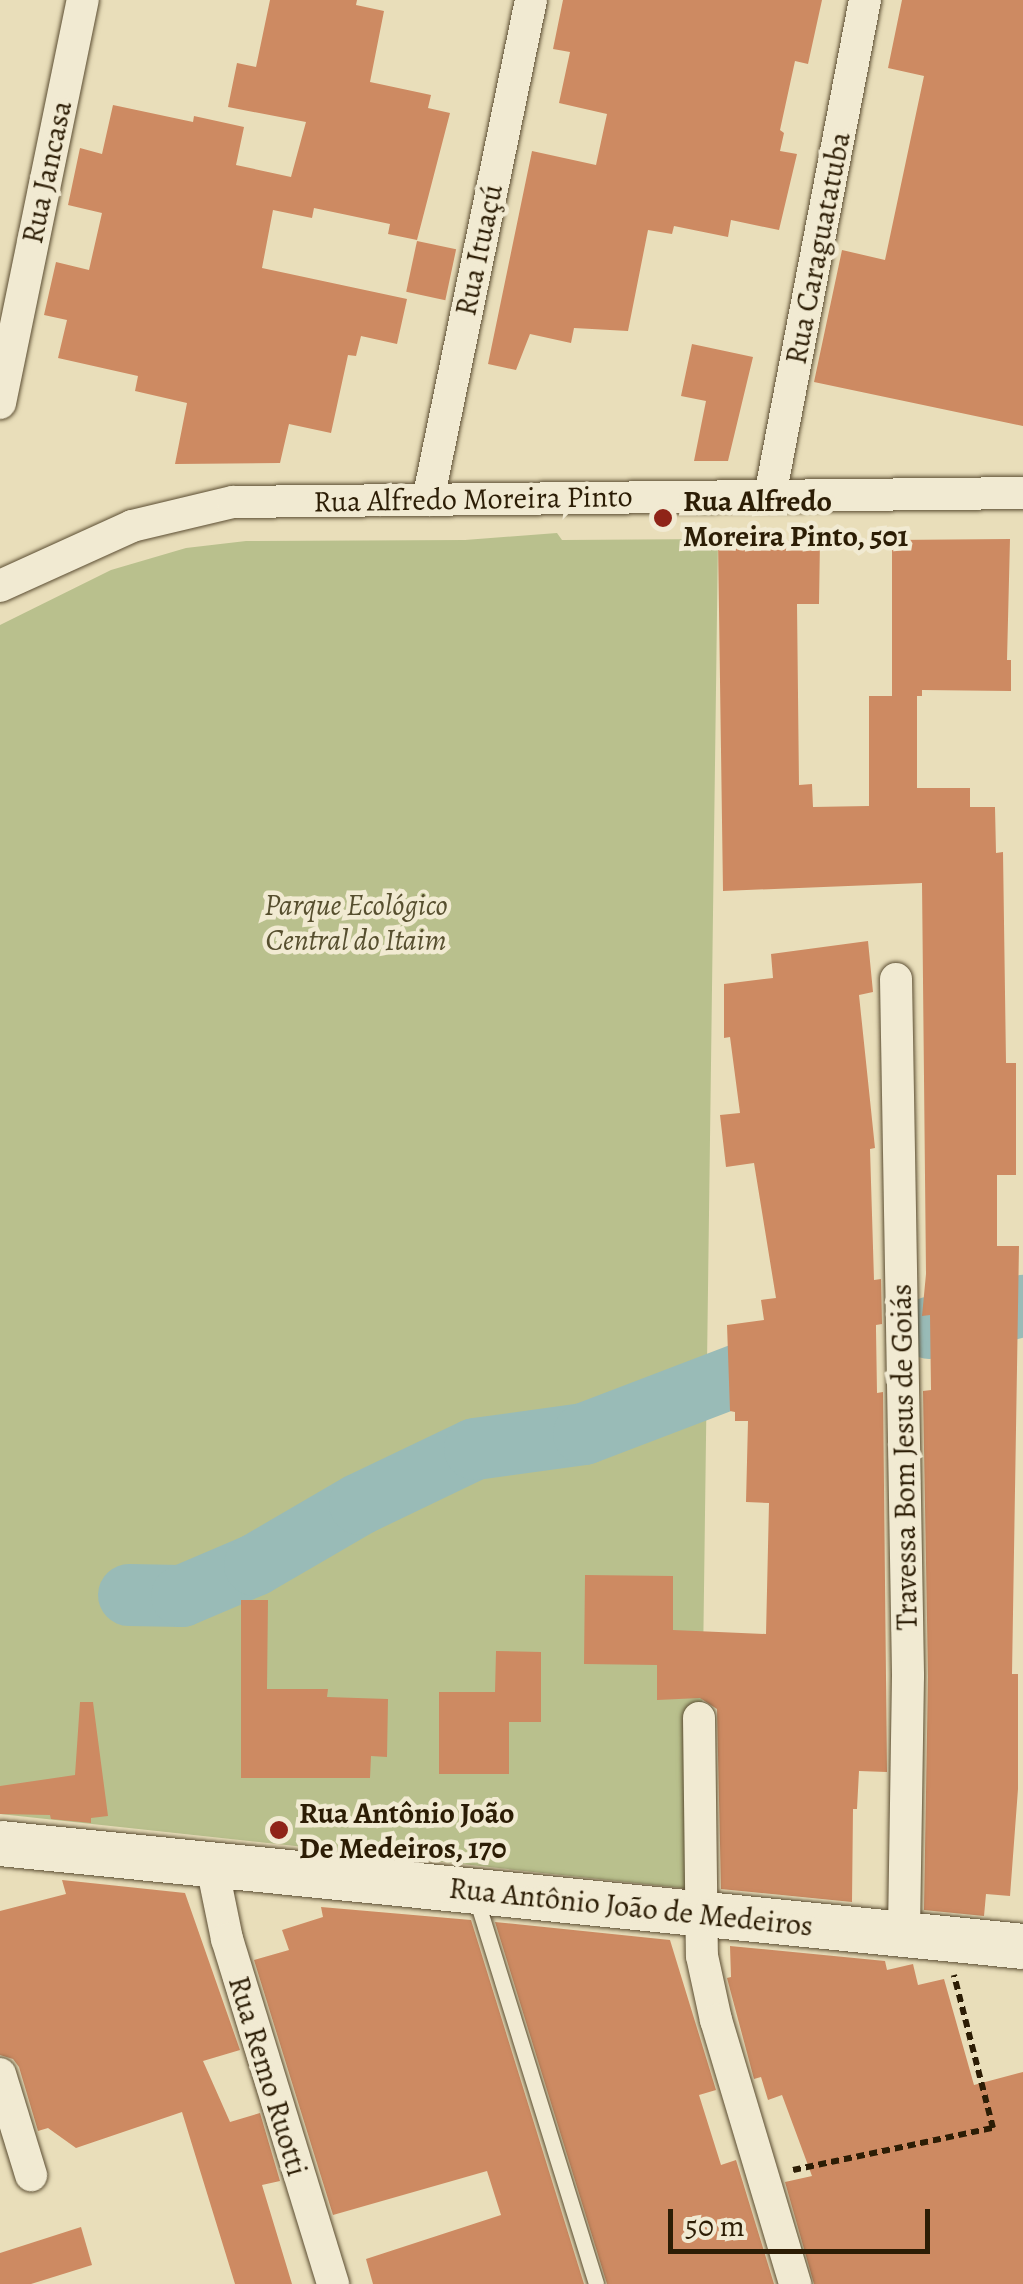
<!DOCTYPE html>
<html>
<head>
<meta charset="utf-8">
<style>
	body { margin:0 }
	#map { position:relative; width:1023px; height:2284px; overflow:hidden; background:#e9deba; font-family:Alegreya,serif }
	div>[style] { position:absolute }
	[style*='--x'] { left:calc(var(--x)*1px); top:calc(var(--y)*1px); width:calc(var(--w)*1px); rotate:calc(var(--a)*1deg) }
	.green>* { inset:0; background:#b9c08d }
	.river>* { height:62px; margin:-31px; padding:0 31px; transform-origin:31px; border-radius:31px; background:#99bbb7 }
	.building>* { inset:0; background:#cd8a62; transform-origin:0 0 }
	.path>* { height:6px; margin-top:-3px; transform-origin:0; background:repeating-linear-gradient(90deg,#2c1d05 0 8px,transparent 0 13px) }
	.roads { filter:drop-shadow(0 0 2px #5b4d32) drop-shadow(0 0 2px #5b4d32) }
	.lane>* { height:15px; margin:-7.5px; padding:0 7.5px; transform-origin:7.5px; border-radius:7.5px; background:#f1ead2 }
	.street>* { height:32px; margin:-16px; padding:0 16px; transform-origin:16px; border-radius:16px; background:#f1ead2 }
	.secondary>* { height:45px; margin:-22.5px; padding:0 22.5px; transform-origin:22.5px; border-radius:22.5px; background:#f1ead2 }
	.dots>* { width:28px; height:28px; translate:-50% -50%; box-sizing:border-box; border:5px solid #f1ead2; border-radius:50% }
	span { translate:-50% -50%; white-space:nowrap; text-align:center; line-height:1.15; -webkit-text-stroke:9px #f1ead2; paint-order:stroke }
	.street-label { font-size:30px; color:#2c1d05 }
	.poi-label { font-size:30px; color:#2c1d05; font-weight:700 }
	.left { translate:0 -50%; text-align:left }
	.park-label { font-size:30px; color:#564e2e; font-style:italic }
	.scale { position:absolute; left:668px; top:2209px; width:262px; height:45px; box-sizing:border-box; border:5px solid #2c1d05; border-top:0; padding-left:12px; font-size:30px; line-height:35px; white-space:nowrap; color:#2c1d05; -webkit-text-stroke:8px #f1ead2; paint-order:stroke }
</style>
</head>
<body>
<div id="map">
	<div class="green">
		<i style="clip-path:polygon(557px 533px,562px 540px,718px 539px,700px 1890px,0 1814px,0 625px,111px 570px,186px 548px,246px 541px,465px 540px)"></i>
	</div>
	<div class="river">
		<i style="--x:929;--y:1328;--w:97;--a:-13.2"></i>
		<i style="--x:129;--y:1595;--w:53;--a:1.1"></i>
		<i style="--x:182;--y:1596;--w:79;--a:-23"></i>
		<i style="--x:255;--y:1565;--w:121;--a:-30.2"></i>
		<i style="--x:360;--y:1504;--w:127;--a:-25.6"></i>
		<i style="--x:475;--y:1449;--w:110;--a:-7.8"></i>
		<i style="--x:584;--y:1434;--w:194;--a:-20.9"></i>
		<i style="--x:765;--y:1365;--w:47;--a:-13.4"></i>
	</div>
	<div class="building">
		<i style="clip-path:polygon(270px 0,357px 0,356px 5px,384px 11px,370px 82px,431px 95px,428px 108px,450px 113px,417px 240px,388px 234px,390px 224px,314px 208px,312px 218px,273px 210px,262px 268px,407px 299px,397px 344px,361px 336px,356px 356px,348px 355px,331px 433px,289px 424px,280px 463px,175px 464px,187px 403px,135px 391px,138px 376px,58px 358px,67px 320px,44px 315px,56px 262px,89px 270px,102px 213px,68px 205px,80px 148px,102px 154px,113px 105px,193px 122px,194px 116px,244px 127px,236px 165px,291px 177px,306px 122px,228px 107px,237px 63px,256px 67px)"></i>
		<i style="clip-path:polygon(563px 0,822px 0,808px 64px,795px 61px,780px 130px,784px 133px,780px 151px,797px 154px,779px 230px,731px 220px,728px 237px,674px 226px,672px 234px,648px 230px,628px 331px,574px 328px,571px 343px,530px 334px,516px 370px,488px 364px,532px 151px,596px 165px,607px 114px,559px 103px,570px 52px,553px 49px)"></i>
		<i style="clip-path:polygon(902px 0,1023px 0,1023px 426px,814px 382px,842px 250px,885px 260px,924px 76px,888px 68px)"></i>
		<i style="left:417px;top:241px;width:40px;height:52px;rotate:12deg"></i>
		<i style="clip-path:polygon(692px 344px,753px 357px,728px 461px,694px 461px,706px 401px,681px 396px)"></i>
		<i style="clip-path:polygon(1010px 539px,1007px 660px,1011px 660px,1011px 691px,922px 690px,922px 696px,917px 696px,917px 788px,970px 788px,970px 807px,995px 807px,996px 853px,1003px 852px,1006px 1063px,1016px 1063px,1016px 1175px,997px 1175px,997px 1246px,1019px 1246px,1012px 1674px,1018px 1674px,1018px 1789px,1010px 1896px,986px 1894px,984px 1916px,924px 1910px,928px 1676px,923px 1391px,931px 1390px,930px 1315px,922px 1316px,926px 1274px,922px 883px,723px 891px,718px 540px,820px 540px,819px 604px,797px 604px,799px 785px,812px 784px,813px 807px,869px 806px,869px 696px,892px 696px,892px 540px)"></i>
		<i style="clip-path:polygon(868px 941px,873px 992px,859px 995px,875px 1148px,870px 1149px,874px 1280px,881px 1279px,882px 1324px,876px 1325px,876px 1330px,877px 1393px,883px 1392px,887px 1772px,859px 1771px,857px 1809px,853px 1809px,852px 1902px,721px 1889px,717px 1709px,700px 1698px,657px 1700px,657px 1665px,584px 1664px,585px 1575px,673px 1576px,673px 1630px,766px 1634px,769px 1503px,746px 1502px,748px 1421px,735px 1421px,735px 1412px,730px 1411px,727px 1325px,764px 1320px,761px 1300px,776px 1298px,754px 1163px,726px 1167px,720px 1115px,740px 1113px,730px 1037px,724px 1038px,724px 984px,773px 978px,771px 954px)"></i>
		<i style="clip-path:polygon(241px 1600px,268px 1600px,267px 1689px,328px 1689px,327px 1697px,388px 1699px,387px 1757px,371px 1756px,370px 1778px,241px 1778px)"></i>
		<i style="clip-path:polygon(496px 1651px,541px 1652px,541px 1722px,509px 1722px,509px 1774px,439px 1774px,439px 1692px,495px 1692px)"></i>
		<i style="clip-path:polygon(80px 1702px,93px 1702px,108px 1816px,91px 1818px,91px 1823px,51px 1819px,50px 1815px,0 1814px,0 1786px,75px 1775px)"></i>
		<i style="clip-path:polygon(62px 1880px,185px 1893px,240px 2050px,203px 2061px,230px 2122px,260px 2113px,280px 2181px,262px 2185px,292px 2284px,235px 2284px,182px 2112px,76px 2148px,48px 2128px,38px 2131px,19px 2067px,13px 2059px,0 2055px,0 1911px,66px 1894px)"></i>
		<i style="clip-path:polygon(321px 1907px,471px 1920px,584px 2284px,373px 2284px,366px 2259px,501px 2215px,487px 2171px,333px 2215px,254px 1960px,289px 1950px,282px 1930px,323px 1917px)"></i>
		<i style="clip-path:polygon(495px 1922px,670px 1940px,716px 2090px,699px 2095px,721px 2165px,736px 2160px,774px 2284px,607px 2284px)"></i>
		<i style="clip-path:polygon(730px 1946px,885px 1961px,887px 1970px,913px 1964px,918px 1985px,944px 1979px,974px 2085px,1023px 2072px,1023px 2284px,814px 2284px,785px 2182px,812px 2176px,782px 2095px,768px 2100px,761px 2077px,754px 2079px,727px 1978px,731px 1977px)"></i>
		<i style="clip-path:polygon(81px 2227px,92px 2265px,31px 2284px,0 2284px,0 2253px)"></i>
	</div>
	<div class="path">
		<i style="--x:793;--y:2170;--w:204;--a:-11.9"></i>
		<i style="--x:993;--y:2128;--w:158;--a:-104.3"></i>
	</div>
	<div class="roads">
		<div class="lane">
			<i style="--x:475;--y:1895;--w:407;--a:72.7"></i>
		</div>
		<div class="street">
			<i style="--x:0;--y:403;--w:411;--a:-78.4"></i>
			<i style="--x:770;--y:496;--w:505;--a:-79.16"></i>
			<i style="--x:428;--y:500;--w:510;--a:-78.36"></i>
			<i style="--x:0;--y:586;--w:145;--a:-24.4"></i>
			<i style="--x:132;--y:526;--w:104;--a:-13.4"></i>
			<i style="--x:233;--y:502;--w:790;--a:-0.65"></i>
			<i style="--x:896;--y:979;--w:697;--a:89.01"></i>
			<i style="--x:908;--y:1676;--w:259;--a:90.9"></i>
			<i style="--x:699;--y:1718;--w:238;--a:89.3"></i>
			<i style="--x:702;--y:1956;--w:66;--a:77.7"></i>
			<i style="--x:716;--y:2020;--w:276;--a:73.3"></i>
			<i style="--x:212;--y:1866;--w:75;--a:78.4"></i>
			<i style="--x:227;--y:1939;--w:361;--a:72.9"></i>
			<i style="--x:0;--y:2074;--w:106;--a:72.9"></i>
		</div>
		<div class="secondary">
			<i style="--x:0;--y:1843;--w:1028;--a:5.75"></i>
		</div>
	</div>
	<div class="dots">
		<i style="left:663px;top:518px;background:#8f2418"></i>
		<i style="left:279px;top:1830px;background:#8f2418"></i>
	</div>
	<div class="street-label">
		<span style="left:47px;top:172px;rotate:-78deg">Rua Jancasa</span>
		<span style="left:818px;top:248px;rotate:-79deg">Rua Caraguatatuba</span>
		<span style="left:479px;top:250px;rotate:-78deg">Rua Ituaçú</span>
		<span style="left:473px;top:499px;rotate:-1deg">Rua Alfredo Moreira Pinto</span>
		<span style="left:904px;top:1457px;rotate:-91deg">Travessa Bom Jesus de Goiás</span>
		<span style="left:631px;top:1907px;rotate:6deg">Rua Antônio João de Medeiros</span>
		<span style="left:268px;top:2076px;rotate:73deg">Rua Remo Ruotti</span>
	</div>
	<div class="poi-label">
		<span class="left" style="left:683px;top:518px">Rua Alfredo<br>Moreira Pinto, 501</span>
		<span class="left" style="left:299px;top:1830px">Rua Antônio João<br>De Medeiros, 170</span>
	</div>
	<div class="park-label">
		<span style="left:356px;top:922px">Parque Ecológico<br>Central do Itaim</span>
	</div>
	<div class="scale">50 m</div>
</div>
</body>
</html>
